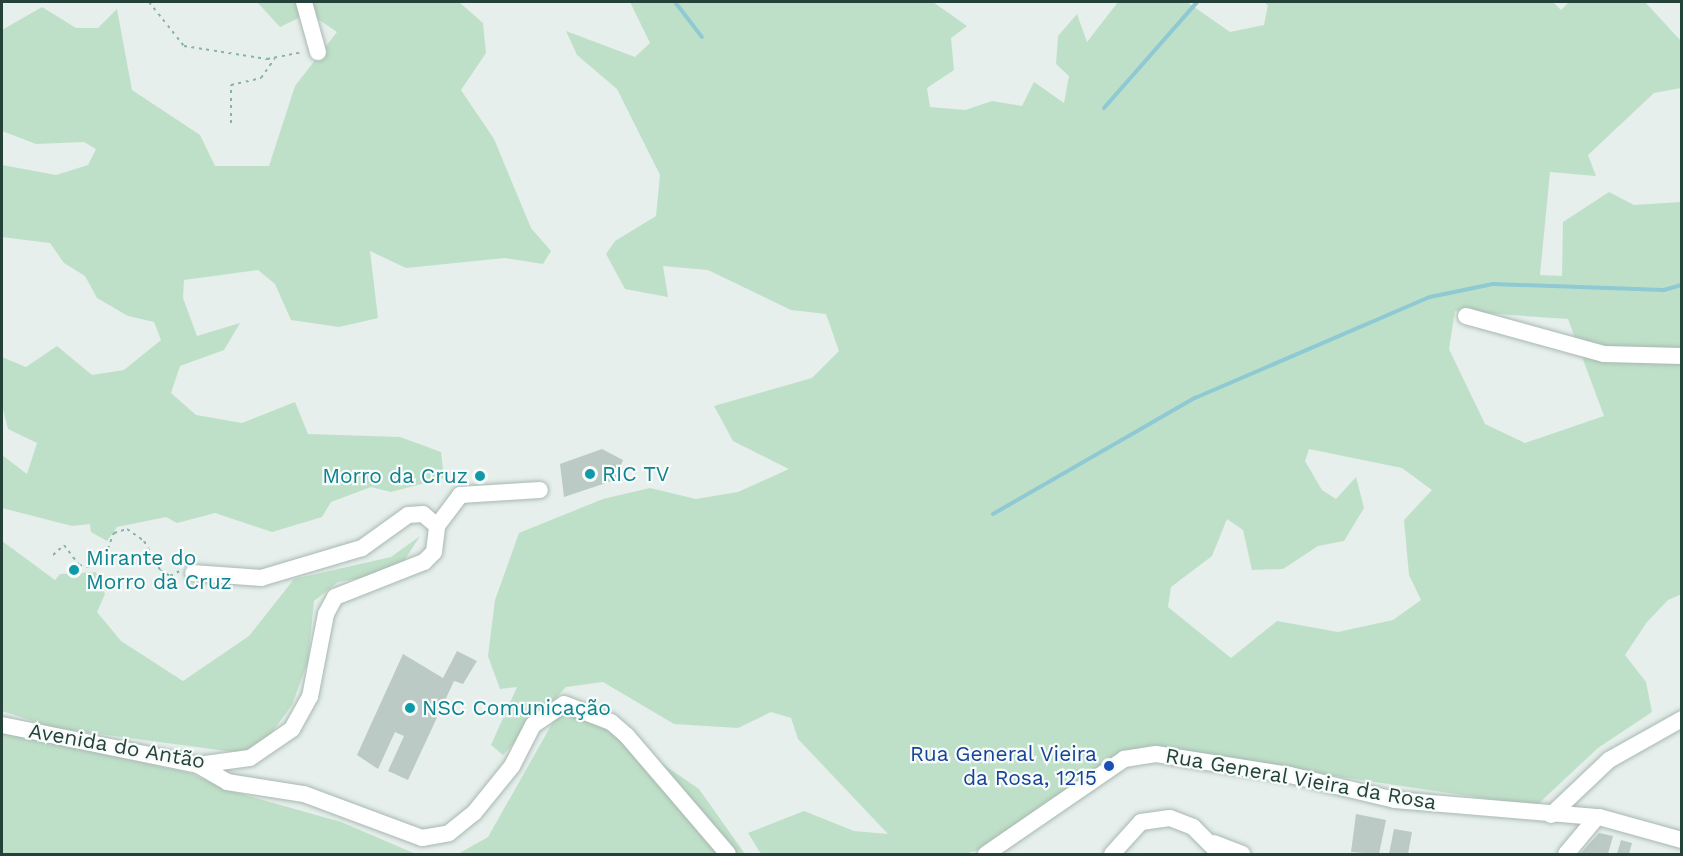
<!DOCTYPE html>
<html>
<head>
<meta charset="utf-8">
<style>
	body { margin:0 }
	#map { position:relative; width:1683px; height:856px; overflow:hidden; background:#e6efeb; font-family:"Work Sans",sans-serif }
	div>[style] { position:absolute }
	[style*='--x'] { left:calc(var(--x)*1px); top:calc(var(--y)*1px); width:calc(var(--w)*1px); rotate:calc(var(--a)*1deg) }
	.green>* { inset:0; background:#bfe0c8 }
	.stream>* { height:4px; margin:-2px; padding:0 2px; transform-origin:2px; border-radius:2px; background:#8ec9d4 }
	.building>* { inset:0; background:#bbcac4 }
	.path>* { height:2px; margin-top:-1px; transform-origin:0; background:repeating-linear-gradient(90deg,#86b3a5 0 3px,transparent 0 7.5px) }
	.roads { filter:drop-shadow(0 0 2px #a8b8b2) drop-shadow(0 0 2px #a8b8b2) }
	.minor>* { height:16px; margin:-8px; padding:0 8px; transform-origin:8px; border-radius:8px; background:#fff }
	.dots>* { width:16px; height:16px; translate:-50% -50%; box-sizing:border-box; border:3px solid #f7fbf9; border-radius:50% }
	span { translate:-50% -50%; white-space:nowrap; text-align:center; line-height:1.15; -webkit-text-stroke:4.5px #f7fbf9; paint-order:stroke }
	.culture-label { font-size:21px; color:#0d838f }
	.left { translate:0 -50%; text-align:left }
	.right { translate:-100% -50%; text-align:right }
	.street-label { font-size:21px; color:#24423a }
	.transit-label { font-size:21px; color:#164399 }
	.frame { position:absolute; inset:0; border:3px solid #24423a; pointer-events:none }
</style>
</head>
<body>
<div id="map">
	<div class="green">
		<i style="clip-path:polygon(257px 2px,459px 2px,483px 23px,486px 53px,461px 90px,494px 139px,531px 228px,551px 251px,543px 264px,505px 258px,406px 268px,370px 251px,378px 318px,339px 327px,291px 320px,275px 284px,258px 270px,184px 280px,183px 298px,197px 336px,240px 323px,224px 350px,180px 366px,171px 393px,196px 415px,242px 423px,295px 402px,308px 434px,400px 437px,441px 452px,444px 478px,391px 492px,371px 487px,331px 502px,322px 517px,272px 532px,215px 513px,177px 523px,166px 517px,117px 527px,107px 541px,91px 532px,90px 524px,72px 526px,2px 508px,2px 455px,27px 474px,37px 443px,8px 429px,2px 405px,2px 357px,26px 367px,57px 346px,92px 375px,124px 370px,161px 340px,154px 322px,128px 316px,97px 298px,85px 276px,64px 263px,50px 243px,2px 237px,2px 165px,56px 175px,88px 165px,96px 149px,84px 142px,36px 144px,2px 131px,2px 30px,42px 7px,76px 28px,98px 28px,117px 9px,132px 90px,200px 135px,215px 166px,269px 166px,295px 86px,337px 32px,309px 13px,280px 27px)"></i>
		<i style="clip-path:polygon(evenodd,630px 2px,933px 2px,967px 26px,951px 38px,954px 70px,927px 88px,930px 107px,965px 110px,992px 101px,1022px 106px,1034px 82px,1064px 103px,1069px 76px,1056px 64px,1058px 36px,1077px 14px,1087px 42px,1118px 2px,1187px 2px,1230px 32px,1264px 25px,1268px 5px,1263px 2px,1553px 2px,1561px 10px,1569px 2px,1645px 2px,1681px 41px,1681px 88px,1654px 93px,1588px 155px,1596px 176px,1550px 172px,1540px 275px,1562px 276px,1563px 222px,1609px 192px,1634px 205px,1681px 202px,1682px 594px,1668px 600px,1647px 622px,1625px 655px,1646px 682px,1652px 712px,1598px 748px,1536px 806px,1335px 776px,1119px 754px,982px 849px,965px 854px,761px 854px,748px 833px,804px 811px,854px 831px,888px 834px,798px 739px,791px 718px,771px 712px,738px 728px,674px 724px,603px 682px,566px 687px,503px 755px,491px 745px,517px 687px,500px 689px,488px 656px,495px 600px,519px 533px,603px 499px,650px 488px,696px 499px,738px 492px,789px 469px,733px 441px,714px 406px,812px 378px,839px 351px,826px 314px,791px 310px,708px 270px,663px 266px,668px 297px,625px 289px,606px 254px,615px 241px,656px 216px,660px 175px,617px 89px,577px 55px,566px 31px,635px 57px,650px 43px,630px 2px,1455px 311px,1568px 319px,1604px 416px,1525px 443px,1485px 424px,1449px 349px,1455px 311px,630px 2px,1309px 449px,1402px 468px,1432px 490px,1404px 520px,1409px 575px,1421px 600px,1393px 620px,1338px 632px,1277px 621px,1231px 658px,1168px 607px,1171px 587px,1212px 556px,1227px 519px,1243px 530px,1252px 570px,1283px 569px,1318px 546px,1344px 541px,1364px 508px,1356px 477px,1336px 499px,1322px 490px,1305px 461px,1309px 449px)"></i>
		<i style="clip-path:polygon(420px 536px,404px 561px,383px 574px,338px 582px,314px 601px,308px 661px,292px 705px,267px 739px,241px 753px,55px 728px,2px 711px,2px 541px,55px 580px,60px 574px,96px 572px,105px 594px,97px 612px,121px 641px,183px 681px,249px 636px,294px 579px,391px 557px)"></i>
		<i style="clip-path:polygon(557px 715px,593px 716px,699px 789px,745px 854px,458px 854px,488px 837px)"></i>
		<i style="clip-path:polygon(2px 732px,190px 773px,231px 791px,341px 822px,416px 854px,2px 854px)"></i>
	</div>
	<div class="stream">
		<i style="--x:675;--y:2;--w:44;--a:52.4"></i>
		<i style="--x:1104;--y:108;--w:141;--a:-48.7"></i>
		<i style="--x:993;--y:514;--w:233;--a:-29.9"></i>
		<i style="--x:1195;--y:398;--w:256;--a:-23.3"></i>
		<i style="--x:1430;--y:297;--w:64;--a:-11.7"></i>
		<i style="--x:1493;--y:284;--w:171;--a:2"></i>
		<i style="--x:1664;--y:290;--w:19;--a:-16"></i>
	</div>
	<div class="building">
		<i style="clip-path:polygon(602px 449px,623px 460px,615px 480px,564px 497px,560px 464px)"></i>
		<i style="clip-path:polygon(457px 651px,477px 661px,463px 684px,454px 681px,408px 780px,388px 771px,404px 736px,395px 732px,378px 769px,357px 755px,403px 654px,443px 678px)"></i>
		<i style="clip-path:polygon(1356px 814px,1386px 820px,1379px 854px,1351px 852px)"></i>
		<i style="clip-path:polygon(1394px 829px,1412px 832px,1408px 854px,1389px 854px)"></i>
		<i style="clip-path:polygon(1599px 833px,1613px 836px,1608px 854px,1580px 854px)"></i>
		<i style="clip-path:polygon(1621px 840px,1632px 843px,1629px 854px,1617px 854px)"></i>
	</div>
	<div class="path">
		<i style="--x:149;--y:2;--w:56;--a:51.5"></i>
		<i style="--x:184;--y:46;--w:84;--a:8.9"></i>
		<i style="--x:267;--y:59;--w:36;--a:-11"></i>
		<i style="--x:231;--y:123;--w:38;--a:-90"></i>
		<i style="--x:231;--y:85;--w:31;--a:-13"></i>
		<i style="--x:261;--y:78;--w:24;--a:-55"></i>
		<i style="--x:53;--y:555;--w:15;--a:-42"></i>
		<i style="--x:64;--y:545;--w:25;--a:53"></i>
		<i style="--x:79;--y:565;--w:9;--a:13"></i>
		<i style="--x:88;--y:567;--w:20;--a:-33"></i>
		<i style="--x:105;--y:556;--w:25;--a:-69"></i>
		<i style="--x:114;--y:533;--w:14;--a:-17"></i>
		<i style="--x:127;--y:529;--w:21;--a:35"></i>
		<i style="--x:144;--y:541;--w:33;--a:61"></i>
		<i style="--x:160;--y:570;--w:12;--a:31"></i>
		<i style="--x:170;--y:576;--w:11;--a:-27"></i>
	</div>
	<div class="roads">
		<div class="minor">
			<i style="--x:304;--y:2;--w:52;--a:74.4"></i>
			<i style="--x:1466;--y:316;--w:143;--a:15.4"></i>
			<i style="--x:1604;--y:354;--w:78;--a:1.5"></i>
			<i style="--x:437;--y:526;--w:39;--a:-53"></i>
			<i style="--x:460;--y:495;--w:80;--a:-3.6"></i>
			<i style="--x:2;--y:725;--w:200;--a:11.5"></i>
			<i style="--x:198;--y:765;--w:52;--a:-7.7"></i>
			<i style="--x:250;--y:758;--w:51;--a:-34.6"></i>
			<i style="--x:292;--y:729;--w:37;--a:-61"></i>
			<i style="--x:310;--y:697;--w:85;--a:-79.1"></i>
			<i style="--x:326;--y:614;--w:19;--a:-62"></i>
			<i style="--x:335;--y:597;--w:96;--a:-21.5"></i>
			<i style="--x:424;--y:562;--w:14;--a:-45"></i>
			<i style="--x:434;--y:552;--w:26;--a:-83"></i>
			<i style="--x:437;--y:526;--w:18;--a:-139"></i>
			<i style="--x:423;--y:514;--w:15;--a:176"></i>
			<i style="--x:408;--y:515;--w:57;--a:144.3"></i>
			<i style="--x:362;--y:548;--w:105;--a:163.5"></i>
			<i style="--x:261;--y:578;--w:68;--a:-175.8"></i>
			<i style="--x:198;--y:765;--w:34;--a:30"></i>
			<i style="--x:227;--y:782;--w:78;--a:8.9"></i>
			<i style="--x:304;--y:794;--w:126;--a:20.4"></i>
			<i style="--x:422;--y:838;--w:27;--a:-10"></i>
			<i style="--x:449;--y:833;--w:32;--a:-39"></i>
			<i style="--x:474;--y:813;--w:60;--a:-51"></i>
			<i style="--x:512;--y:766;--w:46;--a:-62.9"></i>
			<i style="--x:533;--y:725;--w:37;--a:-34"></i>
			<i style="--x:564;--y:704;--w:50;--a:21"></i>
			<i style="--x:611;--y:722;--w:21;--a:41"></i>
			<i style="--x:627;--y:736;--w:155;--a:49.4"></i>
			<i style="--x:1551;--y:815;--w:80;--a:-43.5"></i>
			<i style="--x:1609;--y:760;--w:84;--a:-29.3"></i>
			<i style="--x:1214;--y:843;--w:30;--a:21"></i>
			<i style="--x:986;--y:854;--w:168;--a:-34.5"></i>
			<i style="--x:1124;--y:759;--w:32;--a:-9"></i>
			<i style="--x:1156;--y:754;--w:136;--a:8.9"></i>
			<i style="--x:1290;--y:775;--w:108;--a:13.4"></i>
			<i style="--x:1395;--y:800;--w:205;--a:4.8"></i>
			<i style="--x:1599;--y:817;--w:86;--a:15.5"></i>
			<i style="--x:1112;--y:854;--w:43;--a:-47.8"></i>
			<i style="--x:1141;--y:822;--w:29;--a:-8"></i>
			<i style="--x:1170;--y:818;--w:25;--a:21"></i>
			<i style="--x:1193;--y:827;--w:38;--a:45"></i>
			<i style="--x:1566;--y:854;--w:48;--a:-50"></i>
		</div>
	</div>
	<div class="dots">
		<i style="left:590px;top:474px;background:#0f9aa8"></i>
		<i style="left:480px;top:476px;background:#0f9aa8"></i>
		<i style="left:74px;top:570px;background:#0f9aa8"></i>
		<i style="left:410px;top:708px;background:#0f9aa8"></i>
		<i style="left:1109px;top:766px;background:#1a4fb4"></i>
	</div>
	<div class="culture-label">
		<span class="left" style="left:602px;top:474px">RIC TV</span>
		<span class="right" style="left:468px;top:476px">Morro da Cruz</span>
		<span class="left" style="left:86px;top:570px">Mirante do<br>Morro da Cruz</span>
		<span class="left" style="left:422px;top:708px">NSC Comunicação</span>
	</div>
	<div class="street-label">
		<span style="left:117px;top:746px;rotate:10deg">Avenida do Antão</span>
		<span style="left:1301px;top:779px;rotate:10deg">Rua General Vieira da Rosa</span>
	</div>
	<div class="transit-label">
		<span class="right" style="left:1097px;top:766px">Rua General Vieira<br>da Rosa, 1215</span>
	</div>
	<div class="frame"></div>
</div>
</body>
</html>
